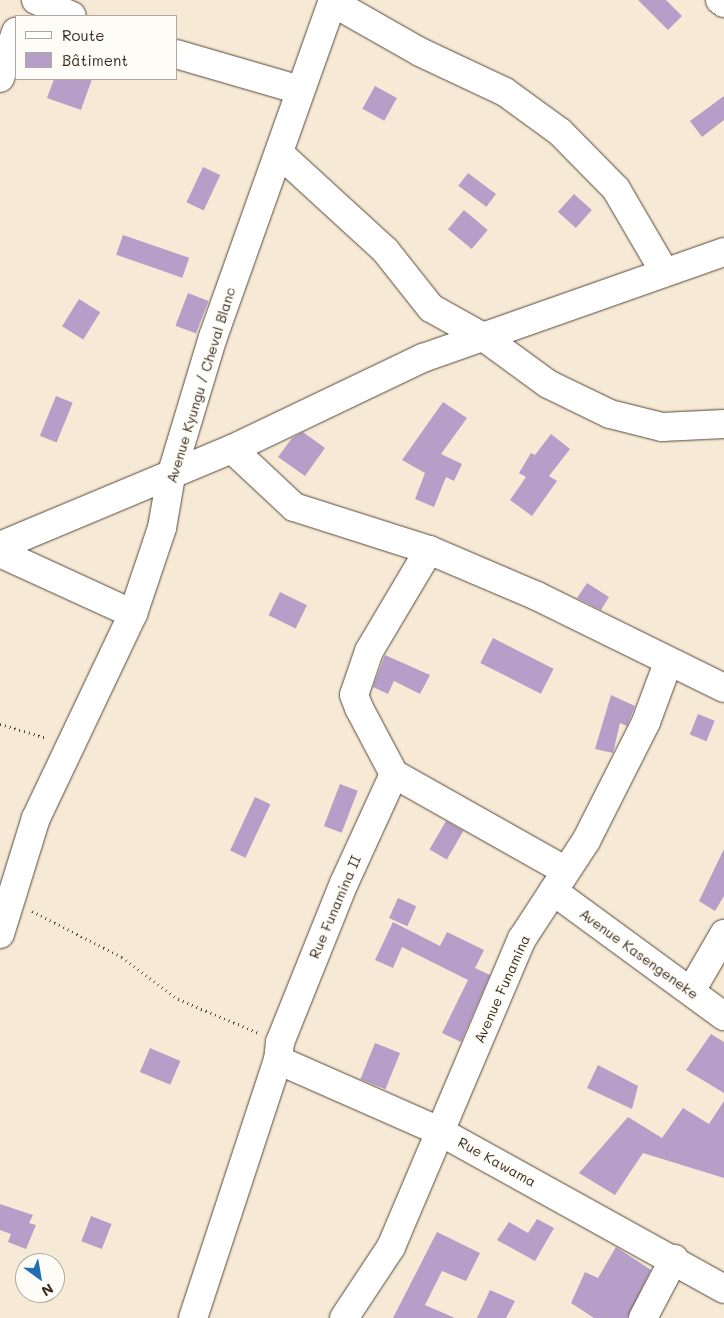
<!DOCTYPE html>
<html>
<head>
<meta charset="utf-8">
<style>
	body { margin:0 }
	#map { position:relative; width:724px; height:1318px; overflow:hidden; background:#f6ead6; font-family:Mali,sans-serif }
	div>[style] { position:absolute }
	[style*='--x'] { left:calc(var(--x)*1px); top:calc(var(--y)*1px); width:calc(var(--w)*1px); rotate:calc(var(--a)*1deg) }
	.building>* { inset:0; background:#b59ec7; transform-origin:0 0 }
	.path>* { height:3px; margin-top:-1.5px; transform-origin:0; background:repeating-linear-gradient(90deg,#57473a 0 1px,transparent 0 5px) }
	.roads { filter:drop-shadow(0 0 1px #57473a) drop-shadow(0 0 1px #57473a) }
	.minor>* { height:28px; margin:-14px; padding:0 14px; transform-origin:14px; border-radius:14px; background:#fff }
	span { translate:-50% -50%; white-space:nowrap; text-align:center; line-height:1.15; -webkit-text-stroke:4.5px #fdfcf7; paint-order:stroke }
	.street-label { font-size:14px; color:#3b2a1e }
	.legend { position:absolute; left:15px; top:15px; width:162px; height:65px; box-sizing:border-box; background:#fdfcf7; border:1px solid #afa8a0; margin:0; padding:6px 9px; list-style:none; font-size:15px; color:#3b2a1e }
	.legend li { display:flex; align-items:center; gap:10px; height:25px }
	.legend b { width:25px; border:1px solid #afa8a0 }
	.north { position:absolute; left:15px; top:1253px; width:50px; height:50px; box-sizing:border-box; background:#fdfcf7; border:1px solid #afa8a0; border-radius:50%; rotate:148deg; font-size:14px; font-weight:700; line-height:20px; text-align:center; color:#3b2a1e }
	.north::after { content:''; display:block; margin:auto; width:18px; height:22px; background:#1f6fb2; clip-path:polygon(50% 0,100% 100%,50% 72%,0 100%) }
</style>
</head>
<body>
<div id="map">
	<div class="building">
		<i style="clip-path:polygon(638px 0,666px 0,682px 16px,668px 30px)"></i>
		<i style="clip-path:polygon(54px 79px,92px 79px,81px 110px,47px 98px)"></i>
		<i style="left:375px;top:86px;width:25px;height:26px;rotate:29deg"></i>
		<i style="clip-path:polygon(724px 96px,724px 120px,702px 137px,690px 121px)"></i>
		<i style="left:203px;top:167px;width:19px;height:39px;rotate:25deg"></i>
		<i style="left:468px;top:173px;width:35px;height:16px;rotate:37deg"></i>
		<i style="left:574px;top:194px;width:24px;height:24px;rotate:42deg"></i>
		<i style="left:464px;top:210px;width:31px;height:25px;rotate:40deg"></i>
		<i style="left:123px;top:235px;width:70px;height:21px;rotate:19deg"></i>
		<i style="left:188px;top:293px;width:22px;height:35px;rotate:21deg"></i>
		<i style="left:79px;top:299px;width:25px;height:32px;rotate:32deg"></i>
		<i style="left:56px;top:396px;width:18px;height:43px;rotate:22deg"></i>
		<i style="clip-path:polygon(443px 402px,467px 418px,441px 454px,462px 464px,454px 481px,446px 477px,434px 507px,415px 499px,425px 473px,402px 460px)"></i>
		<i style="clip-path:polygon(303px 432px,325px 448px,305px 476px,278px 457px,292px 438px)"></i>
		<i style="clip-path:polygon(551px 434px,570px 449px,549px 476px,557px 481px,532px 516px,510px 500px,526px 477px,519px 473px,531px 453px,535px 455px)"></i>
		<i style="clip-path:polygon(587px 583px,609px 597px,601px 610px,577px 598px)"></i>
		<i style="left:280px;top:592px;width:30px;height:26px;rotate:26deg"></i>
		<i style="left:493px;top:638px;width:68px;height:28px;rotate:27deg"></i>
		<i style="clip-path:polygon(385px 655px,430px 675px,420px 694px,394px 681px,388px 694px,373px 687px)"></i>
		<i style="clip-path:polygon(611px 695px,635px 706px,627px 726px,620px 723px,613px 753px,595px 749px)"></i>
		<i style="left:698px;top:714px;width:18px;height:22px;rotate:22deg"></i>
		<i style="left:340px;top:784px;width:19px;height:45px;rotate:21deg"></i>
		<i style="left:255px;top:797px;width:17px;height:59px;rotate:25deg"></i>
		<i style="left:446px;top:821px;width:20px;height:33px;rotate:30deg"></i>
		<i style="clip-path:polygon(724px 849px,724px 896px,715px 911px,699px 901px)"></i>
		<i style="left:398px;top:898px;width:20px;height:22px;rotate:24deg"></i>
		<i style="clip-path:polygon(393px 922px,440px 946px,447px 932px,484px 950px,475px 968px,490px 975px,461px 1042px,442px 1033px,468px 980px,402px 947px,393px 968px,375px 960px)"></i>
		<i style="clip-path:polygon(711px 1034px,724px 1042px,724px 1093px,686px 1070px)"></i>
		<i style="left:375px;top:1043px;width:27px;height:39px;rotate:22deg"></i>
		<i style="left:150px;top:1048px;width:33px;height:26px;rotate:23deg"></i>
		<i style="clip-path:polygon(598px 1065px,638px 1086px,632px 1109px,587px 1088px)"></i>
		<i style="clip-path:polygon(724px 1101px,724px 1178px,643px 1153px,615px 1195px,579px 1173px,628px 1117px,662px 1138px,683px 1108px,709px 1124px)"></i>
		<i style="clip-path:polygon(0 1204px,33px 1215px,29px 1223px,36px 1225px,26px 1249px,8px 1242px,11px 1234px,0 1230px)"></i>
		<i style="left:91px;top:1216px;width:22px;height:27px;rotate:21deg"></i>
		<i style="clip-path:polygon(537px 1219px,554px 1228px,535px 1261px,497px 1240px,509px 1222px,528px 1233px)"></i>
		<i style="clip-path:polygon(437px 1232px,480px 1253px,466px 1281px,442px 1271px,425px 1305px,455px 1318px,393px 1318px)"></i>
		<i style="clip-path:polygon(616px 1247px,651px 1270px,627px 1318px,594px 1318px,571px 1303px,585px 1272px,598px 1278px)"></i>
		<i style="clip-path:polygon(490px 1290px,515px 1301px,506px 1318px,477px 1318px)"></i>
	</div>
	<div class="path">
		<i style="--x:0;--y:724;--w:49;--a:16.6"></i>
		<i style="--x:32;--y:911;--w:101;--a:27.1"></i>
		<i style="--x:122;--y:957;--w:70;--a:36.9"></i>
		<i style="--x:178;--y:999;--w:88;--a:22.8"></i>
	</div>
	<div class="roads">
		<div class="minor">
			<i style="--x:36;--y:0;--w:39;--a:24"></i>
			<i style="--x:720;--y:0;--w:5;--a:37"></i>
			<i style="--x:332;--y:2;--w:101;--a:29.6"></i>
			<i style="--x:420;--y:52;--w:94;--a:25.2"></i>
			<i style="--x:505;--y:92;--w:68;--a:36"></i>
			<i style="--x:560;--y:132;--w:80;--a:45.5"></i>
			<i style="--x:616;--y:189;--w:95;--a:59.7"></i>
			<i style="--x:176;--y:54;--w:129;--a:16.2"></i>
			<i style="--x:0;--y:78;--w:49;--a:-70.8"></i>
			<i style="--x:279;--y:153;--w:144;--a:42.5"></i>
			<i style="--x:385;--y:250;--w:74;--a:51.6"></i>
			<i style="--x:431;--y:308;--w:62;--a:29.1"></i>
			<i style="--x:485;--y:338;--w:78;--a:36.1"></i>
			<i style="--x:548;--y:384;--w:69;--a:25.8"></i>
			<i style="--x:610;--y:414;--w:54;--a:14"></i>
			<i style="--x:662;--y:427;--w:62;--a:-2.8"></i>
			<i style="--x:232;--y:449;--w:85;--a:43.1"></i>
			<i style="--x:294;--y:507;--w:142;--a:17.7"></i>
			<i style="--x:429;--y:550;--w:117;--a:23.1"></i>
			<i style="--x:537;--y:596;--w:208;--a:26.2"></i>
			<i style="--x:0;--y:546;--w:251;--a:-22.7"></i>
			<i style="--x:232;--y:449;--w:212;--a:-25.5"></i>
			<i style="--x:423;--y:358;--w:319;--a:-19.4"></i>
			<i style="--x:429;--y:550;--w:117;--a:120.7"></i>
			<i style="--x:369;--y:651;--w:46;--a:108.8"></i>
			<i style="--x:354;--y:695;--w:14;--a:69"></i>
			<i style="--x:359;--y:708;--w:75;--a:62.1"></i>
			<i style="--x:394;--y:774;--w:197;--a:29.4"></i>
			<i style="--x:0;--y:553;--w:146;--a:24.6"></i>
			<i style="--x:394;--y:774;--w:120;--a:114.6"></i>
			<i style="--x:344;--y:883;--w:171;--a:111.9"></i>
			<i style="--x:280;--y:1042;--w:18;--a:96"></i>
			<i style="--x:278;--y:1060;--w:176;--a:23.8"></i>
			<i style="--x:439;--y:1131;--w:326;--a:29"></i>
			<i style="--x:553;--y:891;--w:212;--a:36.2"></i>
			<i style="--x:0;--y:934;--w:121;--a:-72.8"></i>
			<i style="--x:36;--y:818;--w:226;--a:-64.6"></i>
			<i style="--x:133;--y:614;--w:91;--a:-71.4"></i>
			<i style="--x:162;--y:528;--w:53;--a:-80.2"></i>
			<i style="--x:171;--y:476;--w:145;--a:-73.2"></i>
			<i style="--x:213;--y:337;--w:358;--a:-70.4"></i>
			<i style="--x:691;--y:991;--w:66;--a:-59.9"></i>
			<i style="--x:193;--y:1318;--w:272;--a:-71.8"></i>
			<i style="--x:344;--y:1318;--w:85;--a:-56.5"></i>
			<i style="--x:391;--y:1247;--w:335;--a:-67"></i>
			<i style="--x:522;--y:939;--w:117;--a:-56.9"></i>
			<i style="--x:586;--y:841;--w:133;--a:-63.2"></i>
			<i style="--x:646;--y:722;--w:63;--a:-69.6"></i>
			<i style="--x:643;--y:1318;--w:67;--a:-62.3"></i>
		</div>
	</div>
	<div class="street-label">
		<span style="left:201px;top:385px;rotate:-73deg">Avenue Kyungu / Cheval Blanc</span>
		<span style="left:335px;top:907px;rotate:-67deg">Rue Funamina II</span>
		<span style="left:639px;top:954px;rotate:36deg">Avenue Kasengeneke</span>
		<span style="left:502px;top:989px;rotate:-66deg">Avenue Funamina</span>
		<span style="left:497px;top:1162px;rotate:29deg">Rue Kawama</span>
	</div>
	<ul class="legend">
	<li><b style="height:6px;background:#fff"></b>Route</li>
	<li><b style="height:14px;background:#b59ec7"></b>Bâtiment</li>
	</ul>
	<div class="north">N</div>
</div>
</body>
</html>
